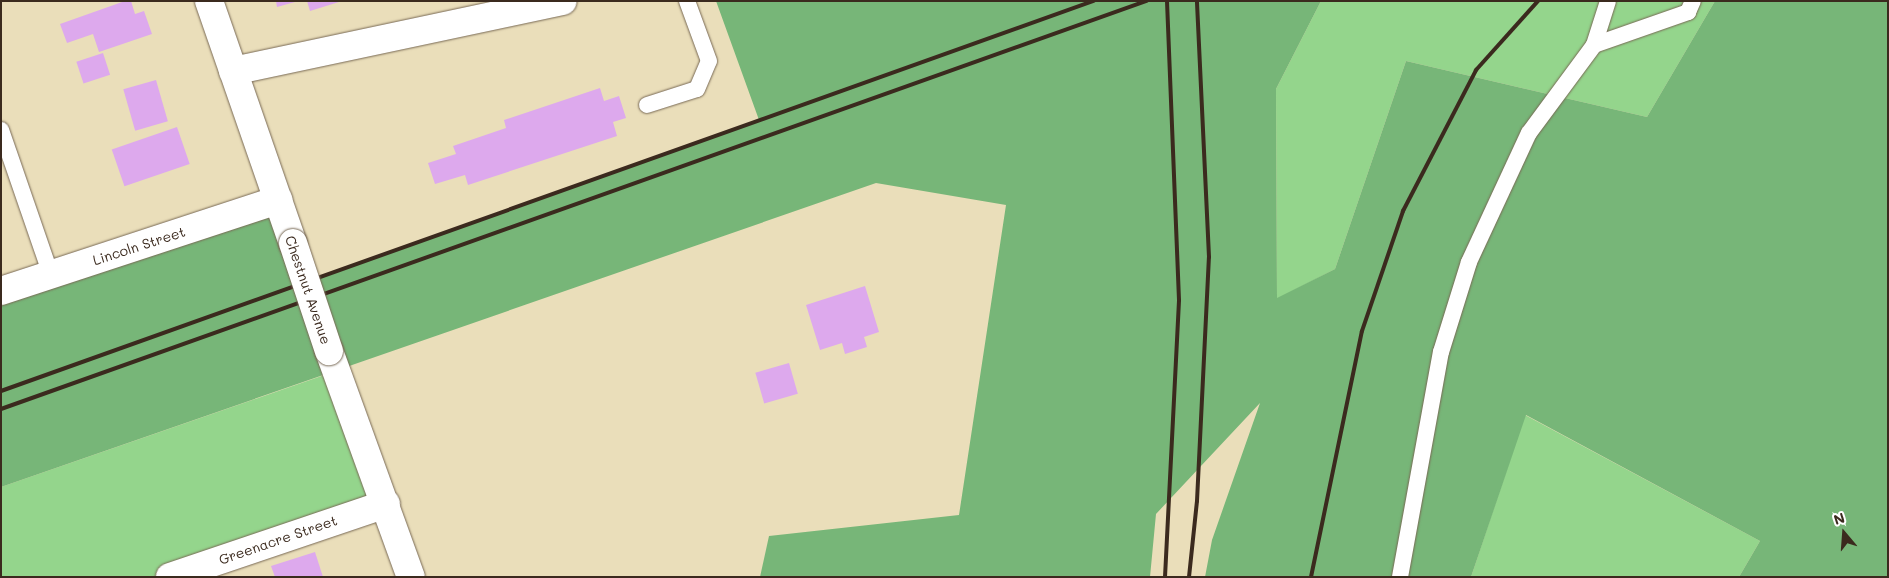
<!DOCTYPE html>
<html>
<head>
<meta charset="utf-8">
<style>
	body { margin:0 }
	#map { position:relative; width:1889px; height:578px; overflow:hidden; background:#eadeba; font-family:Mali,sans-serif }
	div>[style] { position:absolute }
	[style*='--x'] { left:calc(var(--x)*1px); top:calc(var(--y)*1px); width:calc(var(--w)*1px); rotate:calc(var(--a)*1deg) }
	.green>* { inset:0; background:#94d58c }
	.forest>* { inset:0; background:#77b678 }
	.building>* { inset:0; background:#dda9ed; transform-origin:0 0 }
	.roads { filter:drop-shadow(0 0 1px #786955) drop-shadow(0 0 1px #786955) }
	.lane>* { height:16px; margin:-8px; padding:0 8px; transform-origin:8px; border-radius:8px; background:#fff }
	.street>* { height:28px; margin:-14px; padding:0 14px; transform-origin:14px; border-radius:14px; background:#fff }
	.rail>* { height:4px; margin:-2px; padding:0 2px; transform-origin:2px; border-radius:2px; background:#3b2a1e }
	.bridges { filter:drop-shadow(0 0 1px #786955) drop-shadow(0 0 1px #786955) }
	.street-bridge>* { height:28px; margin:-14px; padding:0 14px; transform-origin:14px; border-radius:14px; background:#fff }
	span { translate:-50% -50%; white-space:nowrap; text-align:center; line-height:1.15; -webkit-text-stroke:4.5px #fff; paint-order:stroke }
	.street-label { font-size:14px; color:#3b2a1e }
	.frame { position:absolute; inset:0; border:2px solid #3b2a1e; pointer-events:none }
	.north { position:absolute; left:1819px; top:508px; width:50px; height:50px; -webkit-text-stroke:4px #fff; paint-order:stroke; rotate:342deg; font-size:14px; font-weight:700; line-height:20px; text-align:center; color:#3b2a1e }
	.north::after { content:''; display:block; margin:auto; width:18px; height:22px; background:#3b2a1e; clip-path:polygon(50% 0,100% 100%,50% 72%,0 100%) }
</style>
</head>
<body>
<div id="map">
	<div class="green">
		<i style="clip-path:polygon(1321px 1px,1715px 1px,1647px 117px,1406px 61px,1335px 269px,1277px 299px,1276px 89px)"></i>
		<i style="clip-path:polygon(336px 371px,386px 504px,170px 577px,1px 577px,1px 487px)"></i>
		<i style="clip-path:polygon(1525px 415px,1760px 541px,1739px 577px,1471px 577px)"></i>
	</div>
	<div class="forest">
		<i style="clip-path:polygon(716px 1px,1321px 1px,1276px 89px,1277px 298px,1335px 269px,1406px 61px,1647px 117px,1715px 1px,1888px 1px,1888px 577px,1739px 577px,1760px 541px,1526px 415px,1471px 577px,1205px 577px,1212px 540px,1260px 403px,1156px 514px,1150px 577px,760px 577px,769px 536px,959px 515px,1006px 205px,876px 183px,1px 487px,1px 291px,278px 200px,306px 282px,759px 120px)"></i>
	</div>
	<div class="building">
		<i style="clip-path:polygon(125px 1px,131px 1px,135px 14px,144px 11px,152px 34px,99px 52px,93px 34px,67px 43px,60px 24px)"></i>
		<i style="clip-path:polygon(276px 1px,295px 1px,295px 2px,277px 7px)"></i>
		<i style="clip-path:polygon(307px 1px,339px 1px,339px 2px,310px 11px)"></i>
		<i style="left:103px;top:53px;width:23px;height:28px;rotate:72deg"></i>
		<i style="left:156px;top:80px;width:43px;height:34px;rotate:74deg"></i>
		<i style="clip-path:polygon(600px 88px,604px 101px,619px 96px,626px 118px,613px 122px,617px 136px,468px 185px,465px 175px,435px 184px,428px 163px,456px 154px,453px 146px,506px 128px,504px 120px)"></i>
		<i style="left:177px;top:127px;width:39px;height:69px;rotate:71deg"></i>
		<i style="clip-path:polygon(865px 286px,879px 332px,864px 337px,867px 347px,845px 354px,842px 343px,820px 350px,806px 305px)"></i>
		<i style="left:789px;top:363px;width:32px;height:35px;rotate:74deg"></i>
		<i style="clip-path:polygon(315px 552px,323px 577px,275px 577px,271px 566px)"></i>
	</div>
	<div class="roads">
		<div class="lane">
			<i style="--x:1594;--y:45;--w:100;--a:-19.3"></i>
			<i style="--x:1688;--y:12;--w:12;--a:-66"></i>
			<i style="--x:647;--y:105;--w:52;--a:-17.7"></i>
			<i style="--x:697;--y:89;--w:30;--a:-67"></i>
			<i style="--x:709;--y:61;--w:64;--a:-110.1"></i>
			<i style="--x:1;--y:130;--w:153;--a:71"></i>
			<i style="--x:1400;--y:577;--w:229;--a:-79.7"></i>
			<i style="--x:1441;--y:352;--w:94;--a:-72.7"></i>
			<i style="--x:1469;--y:262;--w:142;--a:-65.1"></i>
			<i style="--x:1529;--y:133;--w:109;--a:-53.5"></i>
			<i style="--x:1594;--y:45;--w:46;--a:-72.3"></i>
		</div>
		<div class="street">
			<i style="--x:209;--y:1;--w:256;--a:70.9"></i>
			<i style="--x:233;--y:71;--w:337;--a:-12"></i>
			<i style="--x:1;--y:291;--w:292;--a:-18.2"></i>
			<i style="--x:329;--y:351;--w:240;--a:70.1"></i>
			<i style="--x:170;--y:577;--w:228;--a:-18.7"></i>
		</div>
	</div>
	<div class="rail">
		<i style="--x:1;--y:391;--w:1160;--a:-19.65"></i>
		<i style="--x:1;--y:409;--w:1216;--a:-19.61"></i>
		<i style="--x:1165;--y:577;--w:277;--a:-87.1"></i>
		<i style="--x:1179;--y:300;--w:299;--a:-92.3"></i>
		<i style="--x:1189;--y:577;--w:76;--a:-84"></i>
		<i style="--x:1197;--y:501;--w:244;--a:-87.2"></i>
		<i style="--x:1209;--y:257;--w:256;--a:-92.7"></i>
		<i style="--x:1311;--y:577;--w:251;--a:-78.3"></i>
		<i style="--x:1362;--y:331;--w:127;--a:-71.1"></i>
		<i style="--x:1403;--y:211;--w:159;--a:-62.6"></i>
		<i style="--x:1476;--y:70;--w:93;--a:-48.1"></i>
	</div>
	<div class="bridges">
		<div class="street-bridge">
			<i style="--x:293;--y:243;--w:114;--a:71.6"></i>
		</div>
	</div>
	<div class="street-label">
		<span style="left:139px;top:246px;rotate:-18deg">Lincoln Street</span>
		<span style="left:308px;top:290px;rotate:71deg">Chestnut Avenue</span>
		<span style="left:278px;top:540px;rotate:-19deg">Greenacre Street</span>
	</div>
	<div class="frame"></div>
	<div class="north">N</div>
</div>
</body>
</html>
